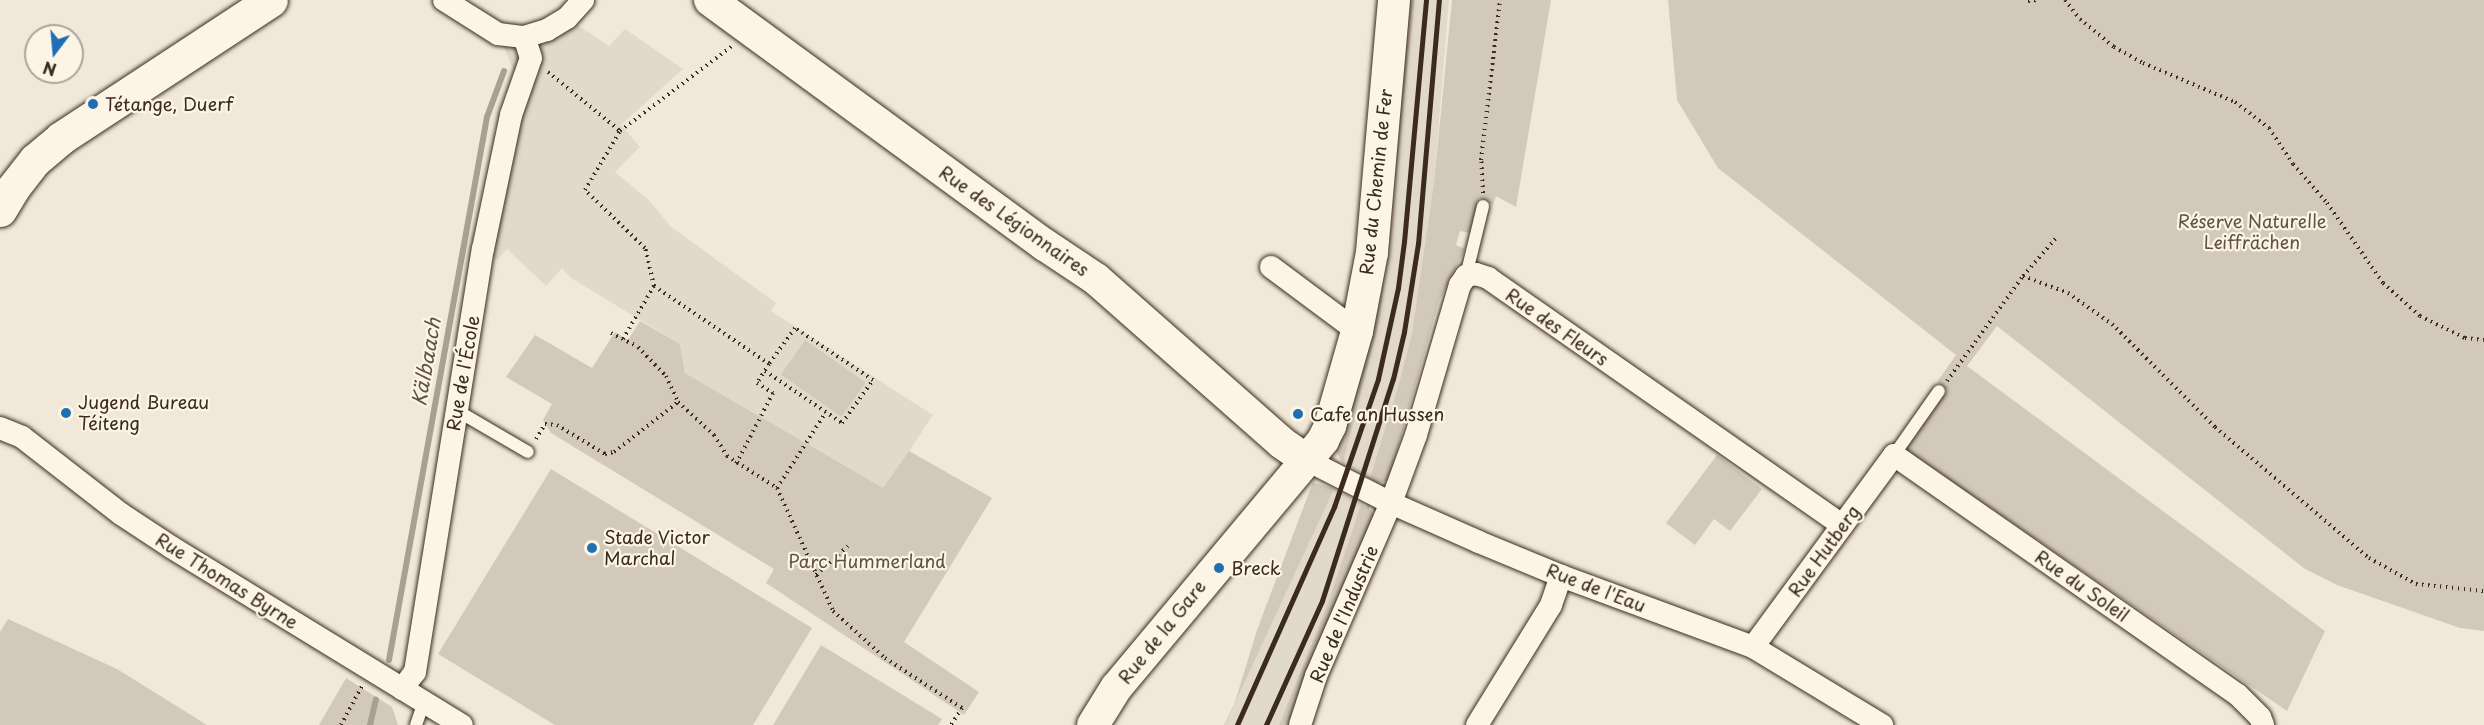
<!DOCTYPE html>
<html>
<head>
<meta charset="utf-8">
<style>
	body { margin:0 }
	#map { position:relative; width:2484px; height:725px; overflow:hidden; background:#f0e9d9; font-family:"Playpen Sans",sans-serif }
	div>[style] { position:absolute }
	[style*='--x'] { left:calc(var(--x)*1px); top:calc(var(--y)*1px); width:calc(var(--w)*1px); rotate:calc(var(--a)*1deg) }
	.built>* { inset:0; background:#e1d9c9 }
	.green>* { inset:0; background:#d2c9ba; transform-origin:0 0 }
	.stream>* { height:6px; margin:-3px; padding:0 3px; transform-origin:3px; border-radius:3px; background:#aaa091 }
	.path>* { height:4px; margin-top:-2px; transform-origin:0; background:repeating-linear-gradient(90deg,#3b2a1e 0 1.5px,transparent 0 6px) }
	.roads { filter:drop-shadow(0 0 2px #3b2a1e) drop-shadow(0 0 2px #3b2a1e) }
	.lane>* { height:12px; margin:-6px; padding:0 6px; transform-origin:6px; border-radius:6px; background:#fcf5e5 }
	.street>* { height:22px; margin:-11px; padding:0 11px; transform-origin:11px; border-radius:11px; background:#fcf5e5 }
	.secondary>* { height:32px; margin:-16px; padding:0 16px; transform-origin:16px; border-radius:16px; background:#fcf5e5 }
	.primary>* { height:33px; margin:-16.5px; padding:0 16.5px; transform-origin:16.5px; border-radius:16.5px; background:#fcf5e5 }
	.rail>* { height:4.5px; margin:-2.25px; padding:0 2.25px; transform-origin:2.25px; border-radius:2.25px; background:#3b2a1e }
	.dots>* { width:16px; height:16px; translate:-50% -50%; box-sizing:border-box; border:3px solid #fcf5e5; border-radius:50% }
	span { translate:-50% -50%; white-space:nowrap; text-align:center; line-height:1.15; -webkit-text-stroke:4.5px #fcf5e5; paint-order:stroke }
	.poi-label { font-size:18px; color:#3b2a1e }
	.left { translate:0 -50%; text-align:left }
	.street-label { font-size:18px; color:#3b2a1e }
	.park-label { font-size:18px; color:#615245 }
	.water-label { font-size:20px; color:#625346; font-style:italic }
	.north { position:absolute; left:24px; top:24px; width:60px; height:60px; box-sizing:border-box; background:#fcf5e5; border:2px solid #afa495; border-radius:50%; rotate:196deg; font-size:16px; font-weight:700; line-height:24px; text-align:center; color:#3b2a1e }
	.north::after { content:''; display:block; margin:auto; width:21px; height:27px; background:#1f6fb2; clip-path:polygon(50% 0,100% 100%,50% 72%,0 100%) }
</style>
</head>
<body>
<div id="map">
	<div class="built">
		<i style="clip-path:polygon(1415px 0,1449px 0,1434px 182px,1412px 333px,1400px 380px,1370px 478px,1343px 463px,1380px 320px)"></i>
		<i style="clip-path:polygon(567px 18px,609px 46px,625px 29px,683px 69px,621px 125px,640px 147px,615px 172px,650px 201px,670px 226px,776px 303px,771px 311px,933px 415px,884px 489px,685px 373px,680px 344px,571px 278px,562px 268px,546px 286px,507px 249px,497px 260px,476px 244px,515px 73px,498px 34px)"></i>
		<i style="clip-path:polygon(1334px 489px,1361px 504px,1328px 603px,1279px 725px,1225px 725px)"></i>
	</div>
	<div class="green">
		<i style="clip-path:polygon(1400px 0,1415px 0,1380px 320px,1343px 463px,1332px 445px)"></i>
		<i style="clip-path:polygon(1452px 0,1551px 0,1516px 207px,1496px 196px,1493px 205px,1479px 198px,1470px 233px,1460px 231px,1456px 245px,1465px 249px,1439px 301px,1389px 480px,1378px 483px,1369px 508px,1378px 520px,1294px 725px,1279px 725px,1328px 603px,1361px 504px,1366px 507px,1376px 482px,1370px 478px,1400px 380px,1412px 333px,1434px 182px)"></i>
		<i style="clip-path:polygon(1668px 0,2484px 0,2484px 631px,2460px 628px,2337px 585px,2305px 569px,1997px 326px,1967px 366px,2325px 631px,2287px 711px,1903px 448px,1947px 391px,1937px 382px,1956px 355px,1718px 168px,1677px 100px)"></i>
		<i style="clip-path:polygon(640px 321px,680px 344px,685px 373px,883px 488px,909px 451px,992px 498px,904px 642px,979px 692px,964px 715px,766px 583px,774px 569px,551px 433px,543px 420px,552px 404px,506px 377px,535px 335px,592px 368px,615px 332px,628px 340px)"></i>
		<i style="left:805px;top:340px;width:74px;height:42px;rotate:35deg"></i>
		<i style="clip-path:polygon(1717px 455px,1762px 489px,1730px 531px,1714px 519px,1695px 545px,1666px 523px)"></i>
		<i style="clip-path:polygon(551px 469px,812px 628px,753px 725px,555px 725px,438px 654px)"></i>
		<i style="clip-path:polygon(1313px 482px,1334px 489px,1225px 725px,1224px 725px,1235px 702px,1257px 630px)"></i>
		<i style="clip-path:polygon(8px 619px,117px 669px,207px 725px,0 725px,0 632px)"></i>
		<i style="clip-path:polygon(821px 645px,942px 719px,938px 725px,773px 725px)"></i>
		<i style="clip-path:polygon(346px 678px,392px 707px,398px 725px,319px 725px)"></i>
	</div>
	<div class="stream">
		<i style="--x:389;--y:660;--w:552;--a:-79.77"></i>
		<i style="--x:487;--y:117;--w:49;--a:-69.7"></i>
		<i style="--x:370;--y:725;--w:26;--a:-77"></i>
	</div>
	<div class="path">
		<i style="--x:2065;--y:0;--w:24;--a:52"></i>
		<i style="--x:2080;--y:19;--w:44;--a:39.5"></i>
		<i style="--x:2114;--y:47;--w:33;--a:29"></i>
		<i style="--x:2143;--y:63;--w:100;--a:23"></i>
		<i style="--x:2235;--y:102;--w:43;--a:37.4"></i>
		<i style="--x:2269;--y:128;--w:43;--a:56.3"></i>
		<i style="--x:2293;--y:164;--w:52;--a:48.9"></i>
		<i style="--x:2327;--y:203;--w:98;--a:55"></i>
		<i style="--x:2383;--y:283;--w:50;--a:41.7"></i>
		<i style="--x:2420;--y:316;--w:50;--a:26.1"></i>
		<i style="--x:2465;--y:338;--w:19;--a:6"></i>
		<i style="--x:2028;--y:1;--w:9;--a:-6"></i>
		<i style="--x:548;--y:72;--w:93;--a:39.3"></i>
		<i style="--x:1483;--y:193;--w:33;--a:-93"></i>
		<i style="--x:1481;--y:160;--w:161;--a:-83.2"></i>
		<i style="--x:2023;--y:276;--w:48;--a:20.7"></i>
		<i style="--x:2068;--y:293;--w:54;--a:35.2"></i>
		<i style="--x:2112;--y:324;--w:146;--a:45"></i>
		<i style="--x:2215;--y:427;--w:202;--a:40.4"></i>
		<i style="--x:2369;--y:558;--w:54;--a:29"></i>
		<i style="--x:2416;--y:584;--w:68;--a:5.9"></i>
		<i style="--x:654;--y:286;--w:39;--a:-103"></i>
		<i style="--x:645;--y:248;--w:83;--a:-136"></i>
		<i style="--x:585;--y:190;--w:69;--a:-59.3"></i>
		<i style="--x:620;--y:131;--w:141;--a:-37.2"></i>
		<i style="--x:611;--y:333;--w:30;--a:27"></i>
		<i style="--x:638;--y:347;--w:40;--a:46"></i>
		<i style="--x:666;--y:376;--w:29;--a:65"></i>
		<i style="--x:623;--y:339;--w:61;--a:-59.7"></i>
		<i style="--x:654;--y:286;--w:139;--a:34.1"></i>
		<i style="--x:769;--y:364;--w:22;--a:122"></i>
		<i style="--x:757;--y:383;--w:19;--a:32"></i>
		<i style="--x:773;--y:393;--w:80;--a:117.5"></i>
		<i style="--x:765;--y:371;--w:93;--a:34"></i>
		<i style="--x:842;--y:423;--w:53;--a:-54.2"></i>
		<i style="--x:873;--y:380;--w:94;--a:-146.3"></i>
		<i style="--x:795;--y:328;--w:44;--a:125.8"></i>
		<i style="--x:1947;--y:381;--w:130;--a:-54.1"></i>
		<i style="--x:2023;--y:276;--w:50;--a:-49"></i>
		<i style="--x:536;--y:439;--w:17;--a:-59"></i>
		<i style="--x:545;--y:424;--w:12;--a:5"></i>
		<i style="--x:557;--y:425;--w:56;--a:31.1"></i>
		<i style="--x:605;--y:454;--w:9;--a:-13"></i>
		<i style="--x:614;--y:452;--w:81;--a:-38"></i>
		<i style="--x:678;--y:402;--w:49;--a:42.5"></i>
		<i style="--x:714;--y:435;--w:25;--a:58"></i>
		<i style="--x:727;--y:456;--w:59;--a:32.6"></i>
		<i style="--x:777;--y:488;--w:135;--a:65.5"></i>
		<i style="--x:833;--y:611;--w:70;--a:42.1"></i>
		<i style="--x:885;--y:658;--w:92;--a:33"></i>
		<i style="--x:962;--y:708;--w:20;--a:123"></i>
		<i style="--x:777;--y:488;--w:90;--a:-57.2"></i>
		<i style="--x:816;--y:575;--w:43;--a:-42.2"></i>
		<i style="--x:341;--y:725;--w:44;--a:-61.7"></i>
	</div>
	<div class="roads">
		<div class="lane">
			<i style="--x:1466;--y:276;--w:72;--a:-76.3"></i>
			<i style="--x:456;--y:410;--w:83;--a:30.3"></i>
			<i style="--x:1894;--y:455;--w:78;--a:-54.9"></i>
			<i style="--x:416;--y:725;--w:24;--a:-71"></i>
		</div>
		<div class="street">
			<i style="--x:444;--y:0;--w:64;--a:32.2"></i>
			<i style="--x:498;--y:34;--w:26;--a:7"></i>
			<i style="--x:524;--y:37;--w:24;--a:-17"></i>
			<i style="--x:547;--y:30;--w:23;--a:-31"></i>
			<i style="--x:567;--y:18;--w:24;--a:-48"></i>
			<i style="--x:1271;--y:267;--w:107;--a:36.7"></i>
			<i style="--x:0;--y:428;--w:24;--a:22"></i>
			<i style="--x:22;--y:437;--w:125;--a:37.9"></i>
			<i style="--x:121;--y:514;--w:60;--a:33.4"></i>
			<i style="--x:171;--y:547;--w:341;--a:31.5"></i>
			<i style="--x:1305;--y:459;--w:97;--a:27.1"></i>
			<i style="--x:1391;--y:503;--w:96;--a:23.9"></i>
			<i style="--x:1479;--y:542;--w:89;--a:22.5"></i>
			<i style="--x:1561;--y:576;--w:205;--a:20.3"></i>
			<i style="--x:1753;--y:647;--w:151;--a:31.2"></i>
			<i style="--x:1753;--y:647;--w:238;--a:-53.7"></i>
			<i style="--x:1894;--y:455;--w:419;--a:34.9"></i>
			<i style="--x:2238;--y:695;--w:31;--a:45"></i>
			<i style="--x:2260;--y:717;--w:9;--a:69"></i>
			<i style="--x:402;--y:689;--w:21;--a:-53"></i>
			<i style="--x:415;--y:672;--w:428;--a:-80.9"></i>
			<i style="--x:483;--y:249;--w:137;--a:-78.2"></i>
			<i style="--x:511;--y:115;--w:60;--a:-70.7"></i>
			<i style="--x:531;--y:58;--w:22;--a:-108"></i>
			<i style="--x:1300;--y:725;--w:52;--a:-71.9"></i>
			<i style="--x:1316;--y:676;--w:189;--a:-66.6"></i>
			<i style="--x:1391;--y:503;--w:72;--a:-69.8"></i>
			<i style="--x:1416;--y:435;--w:156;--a:-73.7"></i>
			<i style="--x:1460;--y:285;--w:11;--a:-56"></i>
			<i style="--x:1466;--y:276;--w:10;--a:-11"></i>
			<i style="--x:1476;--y:274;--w:13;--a:18"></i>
			<i style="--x:1488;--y:278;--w:432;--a:34.9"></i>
			<i style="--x:1477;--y:725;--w:141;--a:-58.3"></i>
			<i style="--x:1551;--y:605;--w:31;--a:-71"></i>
		</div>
		<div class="secondary">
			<i style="--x:710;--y:0;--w:415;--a:36.2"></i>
			<i style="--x:1045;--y:245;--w:61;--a:33.7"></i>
			<i style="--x:1096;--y:279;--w:248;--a:41.4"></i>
			<i style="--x:1282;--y:443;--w:28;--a:35"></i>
			<i style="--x:1093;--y:725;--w:44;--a:-58.1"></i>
			<i style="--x:1116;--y:688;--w:323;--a:-50.1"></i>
			<i style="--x:1323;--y:440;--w:16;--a:-63"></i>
			<i style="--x:1330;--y:426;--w:99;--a:-74.1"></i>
			<i style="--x:1357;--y:331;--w:80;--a:-79.2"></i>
			<i style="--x:1372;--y:252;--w:253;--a:-85"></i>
		</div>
		<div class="primary">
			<i style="--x:0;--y:210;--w:26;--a:-59"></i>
			<i style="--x:13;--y:188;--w:36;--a:-52"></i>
			<i style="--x:35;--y:160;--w:34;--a:-40"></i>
			<i style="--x:61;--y:138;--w:251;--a:-33.3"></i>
		</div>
	</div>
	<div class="rail">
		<i style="--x:1237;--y:725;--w:239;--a:-66"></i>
		<i style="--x:1334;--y:507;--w:135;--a:-71"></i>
		<i style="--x:1378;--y:379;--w:93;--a:-77.6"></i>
		<i style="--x:1398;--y:288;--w:46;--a:-82.6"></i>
		<i style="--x:1404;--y:242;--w:243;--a:-84.8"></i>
		<i style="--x:1266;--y:725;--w:136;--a:-65.7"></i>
		<i style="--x:1322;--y:601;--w:233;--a:-72.3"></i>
		<i style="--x:1393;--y:379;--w:48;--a:-76.8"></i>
		<i style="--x:1404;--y:332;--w:89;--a:-81"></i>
		<i style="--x:1418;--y:244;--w:245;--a:-85.1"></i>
	</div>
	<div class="dots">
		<i style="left:93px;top:104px;background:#1f6fb2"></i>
		<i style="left:66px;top:413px;background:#1f6fb2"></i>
		<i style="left:1298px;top:414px;background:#1f6fb2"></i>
		<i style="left:592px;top:548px;background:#1f6fb2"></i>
		<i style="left:1219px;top:568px;background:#1f6fb2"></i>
	</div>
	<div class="poi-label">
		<span class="left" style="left:105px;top:104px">Tétange, Duerf</span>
		<span class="left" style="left:78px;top:413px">Jugend Bureau<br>Téiteng</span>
		<span class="left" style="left:1310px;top:414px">Cafe an Hussen</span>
		<span class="left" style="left:604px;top:548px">Stade Victor<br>Marchal</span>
		<span class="left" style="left:1231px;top:568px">Breck</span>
	</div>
	<div class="street-label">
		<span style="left:1376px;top:182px;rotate:-84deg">Rue du Chemin de Fer</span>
		<span style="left:1014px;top:221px;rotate:35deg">Rue des Légionnaires</span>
		<span style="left:1557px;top:327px;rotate:35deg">Rue des Fleurs</span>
		<span style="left:463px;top:373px;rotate:-80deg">Rue de l'École</span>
		<span style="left:1824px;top:551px;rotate:-54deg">Rue Hutberg</span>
		<span style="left:227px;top:581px;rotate:32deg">Rue Thomas Byrne</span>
		<span style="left:2082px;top:586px;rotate:35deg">Rue du Soleil</span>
		<span style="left:1596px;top:588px;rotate:21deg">Rue de l'Eau</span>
		<span style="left:1344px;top:614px;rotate:-67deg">Rue de l'Industrie</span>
		<span style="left:1162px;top:632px;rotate:-51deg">Rue de la Gare</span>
	</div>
	<div class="park-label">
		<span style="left:2252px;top:232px">Réserve Naturelle<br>Leiffrächen</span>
		<span style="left:867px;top:561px">Parc Hummerland</span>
	</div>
	<div class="water-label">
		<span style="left:426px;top:362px;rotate:-80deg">Kälbaach</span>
	</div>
	<div class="north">N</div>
</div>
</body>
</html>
